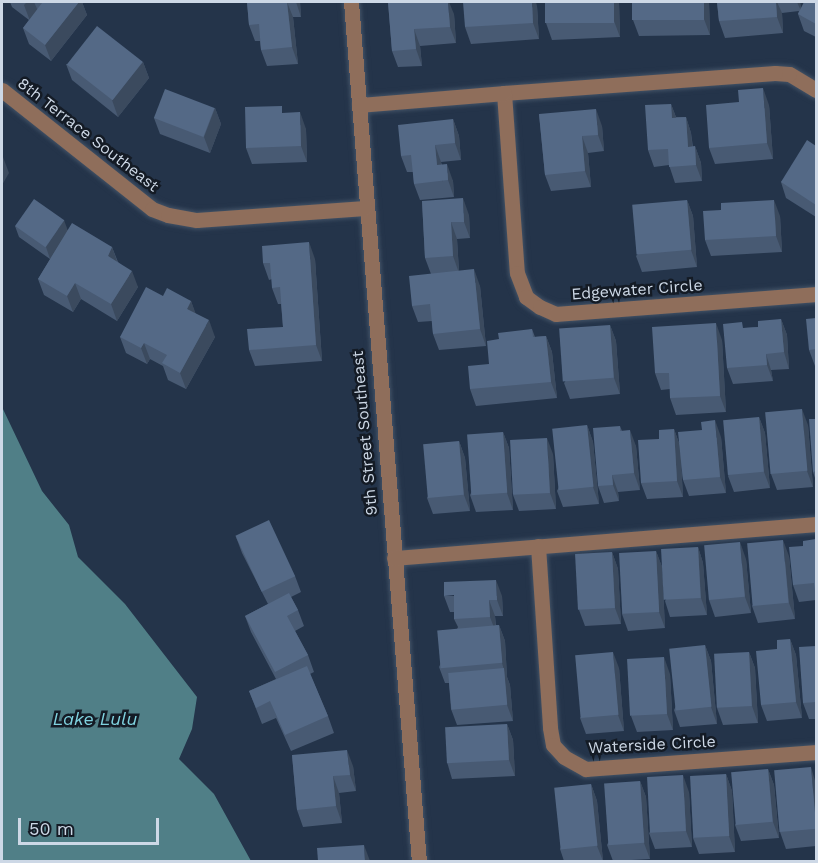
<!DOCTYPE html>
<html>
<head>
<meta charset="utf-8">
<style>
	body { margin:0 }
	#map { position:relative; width:818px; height:863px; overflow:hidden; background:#24344a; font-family:"Work Sans",sans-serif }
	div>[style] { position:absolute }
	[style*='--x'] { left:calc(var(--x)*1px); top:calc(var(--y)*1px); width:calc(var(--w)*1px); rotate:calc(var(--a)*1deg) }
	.water>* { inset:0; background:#507f87 }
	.roads { filter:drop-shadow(0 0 2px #425266) drop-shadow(0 0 2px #425266) }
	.minor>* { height:15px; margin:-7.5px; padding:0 7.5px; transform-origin:7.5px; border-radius:7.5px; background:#8f6e5b }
	.wall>* { inset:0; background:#485a73 }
	.shaded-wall>* { inset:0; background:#3b4a5e }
	.building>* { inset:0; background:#546986; transform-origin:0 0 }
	span { translate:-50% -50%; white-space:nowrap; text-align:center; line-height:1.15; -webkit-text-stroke:5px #141b25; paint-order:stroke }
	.street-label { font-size:16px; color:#cdd8e6 }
	.water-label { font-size:18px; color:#80d3e0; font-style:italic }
	.frame { position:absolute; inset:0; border:3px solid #cdd8e6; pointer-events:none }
	.scale { position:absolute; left:18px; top:818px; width:141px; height:27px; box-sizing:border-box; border:3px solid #cdd8e6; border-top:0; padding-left:8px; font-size:18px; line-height:21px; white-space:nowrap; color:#cdd8e6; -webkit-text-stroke:4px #141b25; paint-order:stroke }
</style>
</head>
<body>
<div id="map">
	<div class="water">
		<i style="clip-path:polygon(2px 407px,42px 491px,69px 525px,78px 557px,125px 604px,197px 697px,192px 729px,179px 759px,214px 794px,251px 861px,2px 861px)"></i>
	</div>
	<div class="roads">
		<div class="minor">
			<i style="--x:351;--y:2;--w:863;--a:85.48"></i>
			<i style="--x:2;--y:90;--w:191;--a:38.4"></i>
			<i style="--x:152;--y:209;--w:17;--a:21"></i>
			<i style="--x:168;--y:215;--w:29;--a:10"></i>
			<i style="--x:197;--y:220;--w:168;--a:-4.1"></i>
			<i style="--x:816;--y:90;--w:31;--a:-149"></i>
			<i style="--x:789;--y:74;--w:14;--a:-176"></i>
			<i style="--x:775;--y:73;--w:272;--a:175.8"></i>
			<i style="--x:504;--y:93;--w:180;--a:85.9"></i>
			<i style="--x:517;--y:273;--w:26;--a:69"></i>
			<i style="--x:526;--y:297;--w:17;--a:36"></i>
			<i style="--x:540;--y:307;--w:17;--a:24"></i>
			<i style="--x:556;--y:314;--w:261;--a:-4.4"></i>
			<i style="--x:359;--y:105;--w:145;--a:-4.7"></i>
			<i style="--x:538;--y:546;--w:182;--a:86.2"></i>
			<i style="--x:550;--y:728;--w:17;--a:80"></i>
			<i style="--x:553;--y:745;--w:16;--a:47"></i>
			<i style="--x:564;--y:757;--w:25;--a:29"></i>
			<i style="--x:586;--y:769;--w:231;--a:-4.2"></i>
			<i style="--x:394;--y:558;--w:423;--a:-4.6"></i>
		</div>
	</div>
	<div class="wall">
		<i style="clip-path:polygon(10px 2px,82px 2px,87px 15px,51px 61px,29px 44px,23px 28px,29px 20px,12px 7px)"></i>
		<i style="clip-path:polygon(247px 2px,300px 2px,301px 17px,293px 17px,298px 64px,267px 66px,261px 50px,260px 41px,255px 41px,249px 25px)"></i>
		<i style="clip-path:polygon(388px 2px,454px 14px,456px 43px,420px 46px,422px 66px,398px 67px,392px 51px)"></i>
		<i style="clip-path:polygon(619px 2px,620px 37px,552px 40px,546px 23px)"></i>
		<i style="clip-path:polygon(632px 2px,709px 2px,710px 35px,639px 36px,633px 20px)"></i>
		<i style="clip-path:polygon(717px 2px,800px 2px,801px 8px,816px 2px,816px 37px,804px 31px,798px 14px,799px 11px,782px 13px,783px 33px,725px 38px,719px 21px)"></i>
		<i style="clip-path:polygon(537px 6px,539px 39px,471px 44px,465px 27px)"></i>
		<i style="clip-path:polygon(143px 62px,149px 78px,118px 117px,72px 80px,66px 64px)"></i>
		<i style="clip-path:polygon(671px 104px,676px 117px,686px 117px,691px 133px,693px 147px,695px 146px,701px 163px,702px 181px,675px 183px,669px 165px,654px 167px,648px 150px)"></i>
		<i style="clip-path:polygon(769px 105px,773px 159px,715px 164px,709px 148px)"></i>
		<i style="clip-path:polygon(215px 108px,221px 124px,210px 153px,160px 134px,154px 118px)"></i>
		<i style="clip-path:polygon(284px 113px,306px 129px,307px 162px,252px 164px,246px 148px)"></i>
		<i style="clip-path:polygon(539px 114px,602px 126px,604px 151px,588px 153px,591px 187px,551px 191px,545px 175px)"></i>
		<i style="clip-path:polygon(453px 119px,459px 136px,461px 160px,441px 162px,442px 165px,453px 181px,454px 197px,420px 200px,414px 184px,413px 172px,407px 172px,401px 156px)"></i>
		<i style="clip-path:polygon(816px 146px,816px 217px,786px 198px,781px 182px)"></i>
		<i style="clip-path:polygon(687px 200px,693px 216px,697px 267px,642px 272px,636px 256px)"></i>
		<i style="clip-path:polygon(422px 201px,469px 215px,470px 238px,457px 239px,459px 271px,480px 286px,486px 346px,439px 350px,433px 334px,432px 321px,418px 322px,412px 306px,431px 274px,425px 258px)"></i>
		<i style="clip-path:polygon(780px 216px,782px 252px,711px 256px,705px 240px)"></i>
		<i style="clip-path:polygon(15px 226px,68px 230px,112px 247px,118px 262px,138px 287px,117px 321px,81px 299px,73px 312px,44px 295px,38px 279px,55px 251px,50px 259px,19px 237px)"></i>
		<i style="clip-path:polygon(315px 259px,322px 361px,255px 366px,249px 350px,283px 327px,281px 304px,278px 304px,272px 288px,272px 279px,269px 280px,263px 263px)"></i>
		<i style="clip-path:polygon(163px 296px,191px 301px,195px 313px,215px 337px,186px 389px,168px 380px,163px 366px,150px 359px,147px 364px,126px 353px,120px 337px)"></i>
		<i style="clip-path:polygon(816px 318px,816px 366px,815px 366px,809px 350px)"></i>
		<i style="clip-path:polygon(781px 319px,787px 335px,789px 369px,771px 370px,773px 381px,733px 384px,727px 368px,744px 328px,758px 327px)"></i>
		<i style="clip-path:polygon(610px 325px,616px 341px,620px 394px,570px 399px,564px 383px)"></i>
		<i style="clip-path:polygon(532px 329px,535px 337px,546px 336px,552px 352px,557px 398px,476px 406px,470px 389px,489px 364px,499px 339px)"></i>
		<i style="clip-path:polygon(722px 340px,726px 412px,676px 415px,670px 398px,670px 389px,661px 390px,655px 373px)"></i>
		<i style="clip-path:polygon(759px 417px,765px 433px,770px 488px,734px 492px,728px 476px)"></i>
		<i style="clip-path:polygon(816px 419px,816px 481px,813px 472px)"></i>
		<i style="clip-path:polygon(587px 425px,593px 442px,599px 504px,563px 507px,557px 491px)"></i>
		<i style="clip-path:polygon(808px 425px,813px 487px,777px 490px,771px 474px)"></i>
		<i style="clip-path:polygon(620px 426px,622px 431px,636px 446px,640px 490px,618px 492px,619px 501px,604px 503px,598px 486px)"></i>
		<i style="clip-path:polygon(674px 429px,679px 443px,721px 437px,726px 493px,689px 496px,683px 480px,681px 461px,683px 497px,647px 499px,641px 483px,659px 439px)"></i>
		<i style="clip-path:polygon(503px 432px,509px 448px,513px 510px,476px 512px,470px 495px)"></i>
		<i style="clip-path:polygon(459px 441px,465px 458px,470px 511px,433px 514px,427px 498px)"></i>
		<i style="clip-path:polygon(553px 454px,556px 509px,519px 511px,513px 495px)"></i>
		<i style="clip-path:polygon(236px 537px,295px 576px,301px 592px,291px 597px,298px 610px,304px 626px,295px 631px,308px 655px,314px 672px,310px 674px,328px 716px,334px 733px,291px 751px,276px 718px,262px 724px,249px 691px,276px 679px,251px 632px,245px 616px,268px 604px,242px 553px)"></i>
		<i style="clip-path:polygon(816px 539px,816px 600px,799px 602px,793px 585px,803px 546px)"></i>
		<i style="clip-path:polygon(698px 547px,703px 563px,707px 615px,670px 617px,665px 601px)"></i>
		<i style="clip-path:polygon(656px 551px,662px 567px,665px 628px,628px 631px,622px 614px)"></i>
		<i style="clip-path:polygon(612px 552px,618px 569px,621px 624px,585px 626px,579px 610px)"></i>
		<i style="clip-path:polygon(789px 556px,795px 619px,758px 623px,752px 606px)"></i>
		<i style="clip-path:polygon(746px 559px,751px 613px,715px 617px,709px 600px)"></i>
		<i style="clip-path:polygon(444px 596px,502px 596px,503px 616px,495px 616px,496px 625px,499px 625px,505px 641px,507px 677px,510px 685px,513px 721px,457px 725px,451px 709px,449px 683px,445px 683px,439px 667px,458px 627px,454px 619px,454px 612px,450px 612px)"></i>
		<i style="clip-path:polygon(790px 639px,796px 655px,802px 718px,767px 721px,761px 705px,777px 649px)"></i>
		<i style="clip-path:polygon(705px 645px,711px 661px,717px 724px,680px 727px,674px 710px)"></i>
		<i style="clip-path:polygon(816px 646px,816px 719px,809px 719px,803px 703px)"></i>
		<i style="clip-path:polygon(749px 652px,755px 668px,758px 723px,723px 725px,717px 708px)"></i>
		<i style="clip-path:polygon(619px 668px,624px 731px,586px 734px,580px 718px)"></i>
		<i style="clip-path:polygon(670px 674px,673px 730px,637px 732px,631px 716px)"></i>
		<i style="clip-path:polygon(507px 724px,513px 740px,515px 776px,452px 779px,447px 762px)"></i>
		<i style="clip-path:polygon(292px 755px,353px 766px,356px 791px,339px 793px,342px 823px,303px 827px,297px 810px)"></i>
		<i style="clip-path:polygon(768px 769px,774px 785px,779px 838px,741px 841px,735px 825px)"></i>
		<i style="clip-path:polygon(726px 774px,732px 791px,735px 852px,699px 854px,693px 838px)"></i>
		<i style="clip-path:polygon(640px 781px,646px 797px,650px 859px,613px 861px,607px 845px)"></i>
		<i style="clip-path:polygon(591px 784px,597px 801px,603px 861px,564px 861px,560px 849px)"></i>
		<i style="clip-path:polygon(816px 784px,816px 846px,786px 849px,780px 832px)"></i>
		<i style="clip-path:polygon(689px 792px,692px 847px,655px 849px,649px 833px)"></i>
	</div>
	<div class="shaded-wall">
		<i style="clip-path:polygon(27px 2px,34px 2px,38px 11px,30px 21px,24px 5px)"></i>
		<i style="clip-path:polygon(79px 2px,82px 2px,87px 15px,51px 61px,45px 45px)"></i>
		<i style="clip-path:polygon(287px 2px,293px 17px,298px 64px,292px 47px)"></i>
		<i style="clip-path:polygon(296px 2px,300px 2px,301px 17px)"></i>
		<i style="clip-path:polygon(448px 2px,449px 2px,454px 14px,456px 43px,450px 27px)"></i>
		<i style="clip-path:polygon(532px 2px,536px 2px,537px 6px,539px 39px,533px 23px)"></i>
		<i style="clip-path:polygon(614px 2px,619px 2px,620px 37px,614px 21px)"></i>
		<i style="clip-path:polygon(704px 2px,709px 2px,710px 35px,704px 19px)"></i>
		<i style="clip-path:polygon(776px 2px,777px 2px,782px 13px,783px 33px,777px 17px)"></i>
		<i style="clip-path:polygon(797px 2px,800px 2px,801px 11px)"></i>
		<i style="clip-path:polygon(414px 29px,420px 46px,422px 66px,416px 49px)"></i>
		<i style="clip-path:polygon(143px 62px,149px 78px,118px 117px,112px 100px)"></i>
		<i style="clip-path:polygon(763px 88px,769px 105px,773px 159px,767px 143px)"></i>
		<i style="clip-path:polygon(671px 104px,677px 120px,672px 118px)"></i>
		<i style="clip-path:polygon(215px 108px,221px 124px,210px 153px,204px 137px)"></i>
		<i style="clip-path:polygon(596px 109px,602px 126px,604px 151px,598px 135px)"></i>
		<i style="clip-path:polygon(300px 112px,306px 129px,307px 162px,301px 146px)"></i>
		<i style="clip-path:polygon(686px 117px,691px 133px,694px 163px,688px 147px)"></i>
		<i style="clip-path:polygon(453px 119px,459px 136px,461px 160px,455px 143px)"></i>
		<i style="clip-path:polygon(582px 136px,588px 153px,591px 187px,585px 171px)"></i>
		<i style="clip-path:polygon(435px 145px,441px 162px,443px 182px,437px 165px)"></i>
		<i style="clip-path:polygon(695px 146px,701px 163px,702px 181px,696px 165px)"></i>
		<i style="clip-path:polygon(3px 157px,9px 173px,2px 185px,2px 159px)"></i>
		<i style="clip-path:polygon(447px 164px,453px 181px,454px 197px,448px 180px)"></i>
		<i style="clip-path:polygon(463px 198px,469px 215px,470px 238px,464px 222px)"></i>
		<i style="clip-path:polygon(687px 200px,693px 216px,697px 267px,691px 250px)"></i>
		<i style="clip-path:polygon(774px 200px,780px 216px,782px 252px,776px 236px)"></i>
		<i style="clip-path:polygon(64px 220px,68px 231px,50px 259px,46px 247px)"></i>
		<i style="clip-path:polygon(451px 222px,457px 239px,459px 273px,453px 256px)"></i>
		<i style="clip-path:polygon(309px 242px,315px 259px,322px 361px,316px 345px)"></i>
		<i style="clip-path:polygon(112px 247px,118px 264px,108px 256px)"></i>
		<i style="clip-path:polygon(474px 269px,480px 286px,486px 346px,480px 329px)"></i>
		<i style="clip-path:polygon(132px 271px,138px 287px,117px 321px,111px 304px)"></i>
		<i style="clip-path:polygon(75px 283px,81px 299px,73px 312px,67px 296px)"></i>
		<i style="clip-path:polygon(191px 301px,197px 317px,187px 309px)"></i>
		<i style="clip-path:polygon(781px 319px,787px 335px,789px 369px,784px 352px)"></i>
		<i style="clip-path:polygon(209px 320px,215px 337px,186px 389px,180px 373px)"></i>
		<i style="clip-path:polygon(716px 323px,722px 340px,726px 412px,720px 396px)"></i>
		<i style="clip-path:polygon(610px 325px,616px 341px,620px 394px,614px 378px)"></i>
		<i style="clip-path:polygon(546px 336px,552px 352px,557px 398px,551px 382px)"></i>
		<i style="clip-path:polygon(144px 343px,150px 359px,147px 364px,141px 348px)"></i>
		<i style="clip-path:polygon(766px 354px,771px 370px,773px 381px,767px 365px)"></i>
		<i style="clip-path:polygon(802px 409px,808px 425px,813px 487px,807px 471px)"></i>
		<i style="clip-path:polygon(759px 417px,765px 433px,770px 488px,764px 472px)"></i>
		<i style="clip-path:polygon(715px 420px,721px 437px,726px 493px,720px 477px)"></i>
		<i style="clip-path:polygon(587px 425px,593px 442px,599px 504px,593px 487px)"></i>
		<i style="clip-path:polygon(674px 429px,680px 446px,683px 497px,677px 481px)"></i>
		<i style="clip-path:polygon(630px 430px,636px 446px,640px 490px,634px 473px)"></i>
		<i style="clip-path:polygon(503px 432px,509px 448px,513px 510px,507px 493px)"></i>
		<i style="clip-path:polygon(547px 438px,553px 454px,556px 509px,550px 493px)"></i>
		<i style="clip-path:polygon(459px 441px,465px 458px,470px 511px,464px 495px)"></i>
		<i style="clip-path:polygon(612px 475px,618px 492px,619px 501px,613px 485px)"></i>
		<i style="clip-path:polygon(783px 540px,789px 556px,795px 619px,789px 603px)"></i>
		<i style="clip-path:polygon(740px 542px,746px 559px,751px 613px,745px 597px)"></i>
		<i style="clip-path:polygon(698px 547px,703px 563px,707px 615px,701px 598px)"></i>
		<i style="clip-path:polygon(656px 551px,662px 567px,665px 628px,659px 612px)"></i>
		<i style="clip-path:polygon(612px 552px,618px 569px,621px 624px,615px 608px)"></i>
		<i style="clip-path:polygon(496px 580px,502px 596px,503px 616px,497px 600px)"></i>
		<i style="clip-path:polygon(489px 600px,495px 616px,496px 633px,490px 617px)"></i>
		<i style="clip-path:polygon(499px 625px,505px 641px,507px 677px,510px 685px,513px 721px,507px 705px,504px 670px,502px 663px)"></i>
		<i style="clip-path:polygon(790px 639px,796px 655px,802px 718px,796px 702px)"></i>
		<i style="clip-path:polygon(705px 645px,711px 661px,717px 724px,711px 707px)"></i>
		<i style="clip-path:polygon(613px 652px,619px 668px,624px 731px,618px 715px)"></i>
		<i style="clip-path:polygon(749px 652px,755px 668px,758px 723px,752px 706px)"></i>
		<i style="clip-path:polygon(664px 657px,670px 674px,673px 730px,667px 714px)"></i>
		<i style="clip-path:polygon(507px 724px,513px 740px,515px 776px,509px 760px)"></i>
		<i style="clip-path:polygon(347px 750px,353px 766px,356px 791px,350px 775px)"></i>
		<i style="clip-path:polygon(811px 767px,816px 784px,816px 830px,816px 829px)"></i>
		<i style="clip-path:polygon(768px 769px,774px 785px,779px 838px,773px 822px)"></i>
		<i style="clip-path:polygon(726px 774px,732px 791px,735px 852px,729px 836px)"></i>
		<i style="clip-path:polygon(683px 775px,689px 792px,692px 847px,686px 831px)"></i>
		<i style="clip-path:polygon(333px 776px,339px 793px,342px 823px,336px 806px)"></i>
		<i style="clip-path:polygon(640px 781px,646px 797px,650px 859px,644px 843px)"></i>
		<i style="clip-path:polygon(591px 784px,597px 801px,603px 861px,597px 846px)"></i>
		<i style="clip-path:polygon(364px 845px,370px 861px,365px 861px)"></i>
	</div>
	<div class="building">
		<i style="clip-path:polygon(40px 2px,79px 2px,45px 45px,23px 28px,42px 3px)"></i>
		<i style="clip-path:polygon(247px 2px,287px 2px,292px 47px,261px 50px,259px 24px,249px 25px)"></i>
		<i style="clip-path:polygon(388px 2px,448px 2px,450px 27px,414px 29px,416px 49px,392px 51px)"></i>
		<i style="clip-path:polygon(463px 2px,532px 2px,533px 23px,465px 27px)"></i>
		<i style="left:545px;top:2px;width:69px;height:21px"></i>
		<i style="left:632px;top:2px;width:72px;height:18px"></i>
		<i style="clip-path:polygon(717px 2px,776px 2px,777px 17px,719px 21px)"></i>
		<i style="clip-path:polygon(804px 2px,816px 2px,816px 24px,798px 14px)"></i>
		<i style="left:97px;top:26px;width:58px;height:49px;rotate:38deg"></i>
		<i style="clip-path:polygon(763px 88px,767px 143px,709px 148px,706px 105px,739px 102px,738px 90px)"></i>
		<i style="left:165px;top:89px;width:53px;height:31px;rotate:21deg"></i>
		<i style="clip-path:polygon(671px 104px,672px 118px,686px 117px,688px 147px,695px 146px,696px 165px,669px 167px,668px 149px,648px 150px,645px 105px)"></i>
		<i style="clip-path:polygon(282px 106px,282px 113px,300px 112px,301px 146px,246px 148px,245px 107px)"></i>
		<i style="clip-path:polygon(596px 109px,598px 135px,582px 136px,585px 171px,545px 175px,539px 114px)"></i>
		<i style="clip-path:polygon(453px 119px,455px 143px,435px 145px,437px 165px,447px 164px,448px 180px,414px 184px,411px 155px,401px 156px,398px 125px)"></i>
		<i style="clip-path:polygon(807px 140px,816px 146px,816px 205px,781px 182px)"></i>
		<i style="clip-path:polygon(463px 198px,464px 222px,451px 222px,453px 256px,425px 258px,422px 201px)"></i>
		<i style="left:34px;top:199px;width:37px;height:33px;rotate:35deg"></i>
		<i style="left:687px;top:200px;width:50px;height:55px;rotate:85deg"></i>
		<i style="clip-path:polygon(774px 200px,776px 236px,705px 240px,703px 211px,721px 210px,721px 203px)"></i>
		<i style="clip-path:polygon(72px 223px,112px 247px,108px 256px,132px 271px,111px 304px,75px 283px,67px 296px,38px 279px)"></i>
		<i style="clip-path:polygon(309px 242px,316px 345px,249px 350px,247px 329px,283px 327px,280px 287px,272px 288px,270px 263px,263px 263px,262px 246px)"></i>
		<i style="clip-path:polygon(474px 269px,480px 329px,433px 334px,430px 304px,412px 306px,409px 276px)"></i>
		<i style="clip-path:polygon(146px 287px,163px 296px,167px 288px,191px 301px,187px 309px,209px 320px,180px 373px,162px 363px,167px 355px,144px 343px,141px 348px,120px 337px)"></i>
		<i style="clip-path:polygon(816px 318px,816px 349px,809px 350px,806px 319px)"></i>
		<i style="clip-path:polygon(781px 319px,784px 352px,766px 354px,767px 365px,727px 368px,723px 324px,742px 322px,743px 328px,758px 327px,758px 321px)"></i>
		<i style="clip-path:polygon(716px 323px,720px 396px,670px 398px,669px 373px,655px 373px,652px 327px)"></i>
		<i style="left:610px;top:325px;width:53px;height:51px;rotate:86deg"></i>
		<i style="clip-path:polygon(532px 329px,533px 337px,546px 336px,551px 382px,470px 389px,468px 366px,489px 364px,487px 341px,499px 339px,498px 333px)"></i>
		<i style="left:802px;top:409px;width:62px;height:37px;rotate:85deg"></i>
		<i style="left:759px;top:417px;width:55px;height:36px;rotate:85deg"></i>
		<i style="clip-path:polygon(809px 419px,816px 419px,816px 471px,813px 472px)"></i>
		<i style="clip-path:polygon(715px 420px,720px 477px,683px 480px,678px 432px,702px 430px,701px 422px)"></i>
		<i style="left:587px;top:425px;width:62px;height:35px;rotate:84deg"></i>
		<i style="clip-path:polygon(620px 426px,620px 431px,630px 430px,634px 473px,612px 475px,613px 485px,598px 486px,593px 428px)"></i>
		<i style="clip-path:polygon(674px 429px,677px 481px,641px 483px,638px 440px,659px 439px,659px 430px)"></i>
		<i style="left:503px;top:432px;width:61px;height:36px;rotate:86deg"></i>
		<i style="left:547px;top:438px;width:55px;height:37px;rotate:87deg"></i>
		<i style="left:459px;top:441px;width:54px;height:36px;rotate:85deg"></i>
		<i style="left:269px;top:520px;width:62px;height:37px;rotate:65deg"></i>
		<i style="clip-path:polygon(816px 539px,816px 591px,815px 591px,814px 583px,793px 585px,789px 547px,803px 546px,803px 541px)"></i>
		<i style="left:783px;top:540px;width:63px;height:36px;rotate:85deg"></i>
		<i style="left:740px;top:542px;width:55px;height:36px;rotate:85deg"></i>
		<i style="left:698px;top:547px;width:51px;height:37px;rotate:87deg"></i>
		<i style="left:656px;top:551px;width:61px;height:37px;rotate:87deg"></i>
		<i style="left:612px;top:552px;width:56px;height:37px;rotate:87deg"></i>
		<i style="clip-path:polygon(496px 580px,497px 600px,489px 600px,490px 617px,454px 619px,454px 595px,444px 596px,444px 582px)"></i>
		<i style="clip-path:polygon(289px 593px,298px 610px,287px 616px,308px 655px,275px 672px,245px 616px)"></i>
		<i style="left:499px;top:625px;width:38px;height:62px;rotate:85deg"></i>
		<i style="clip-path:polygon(790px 639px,796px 702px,761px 705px,756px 651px,777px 649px,777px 640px)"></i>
		<i style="left:705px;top:645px;width:62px;height:36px;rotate:84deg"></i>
		<i style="clip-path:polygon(816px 646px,816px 702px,803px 703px,799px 647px)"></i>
		<i style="left:613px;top:652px;width:63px;height:38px;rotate:85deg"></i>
		<i style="left:749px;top:652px;width:54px;height:35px;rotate:87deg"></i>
		<i style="left:664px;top:657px;width:57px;height:37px;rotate:87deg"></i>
		<i style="clip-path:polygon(307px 666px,328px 716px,285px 735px,270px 701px,256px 708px,249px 691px)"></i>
		<i style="left:504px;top:668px;width:37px;height:56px;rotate:85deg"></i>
		<i style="left:507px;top:724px;width:36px;height:62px;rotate:87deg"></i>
		<i style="clip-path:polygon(347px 750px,350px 775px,333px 776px,336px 806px,297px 810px,292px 755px)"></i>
		<i style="left:811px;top:767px;width:62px;height:37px;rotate:85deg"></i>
		<i style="left:768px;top:769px;width:53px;height:37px;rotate:85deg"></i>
		<i style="left:726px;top:774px;width:62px;height:36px;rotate:87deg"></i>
		<i style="left:683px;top:775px;width:56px;height:36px;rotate:87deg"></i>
		<i style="left:640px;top:781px;width:62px;height:36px;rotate:86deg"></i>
		<i style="left:591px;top:784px;width:62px;height:37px;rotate:84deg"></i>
		<i style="clip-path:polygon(364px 845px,365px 861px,318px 861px,317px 848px)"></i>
	</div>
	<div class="street-label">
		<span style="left:88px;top:135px;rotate:38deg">8th Terrace Southeast</span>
		<span style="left:637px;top:290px;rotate:-4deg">Edgewater Circle</span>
		<span style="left:365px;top:433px;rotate:-95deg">9th Street Southeast</span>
		<span style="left:652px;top:745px;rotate:-3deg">Waterside Circle</span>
	</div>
	<div class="water-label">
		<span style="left:95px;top:719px">Lake Lulu</span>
	</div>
	<div class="frame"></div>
	<div class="scale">50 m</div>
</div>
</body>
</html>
